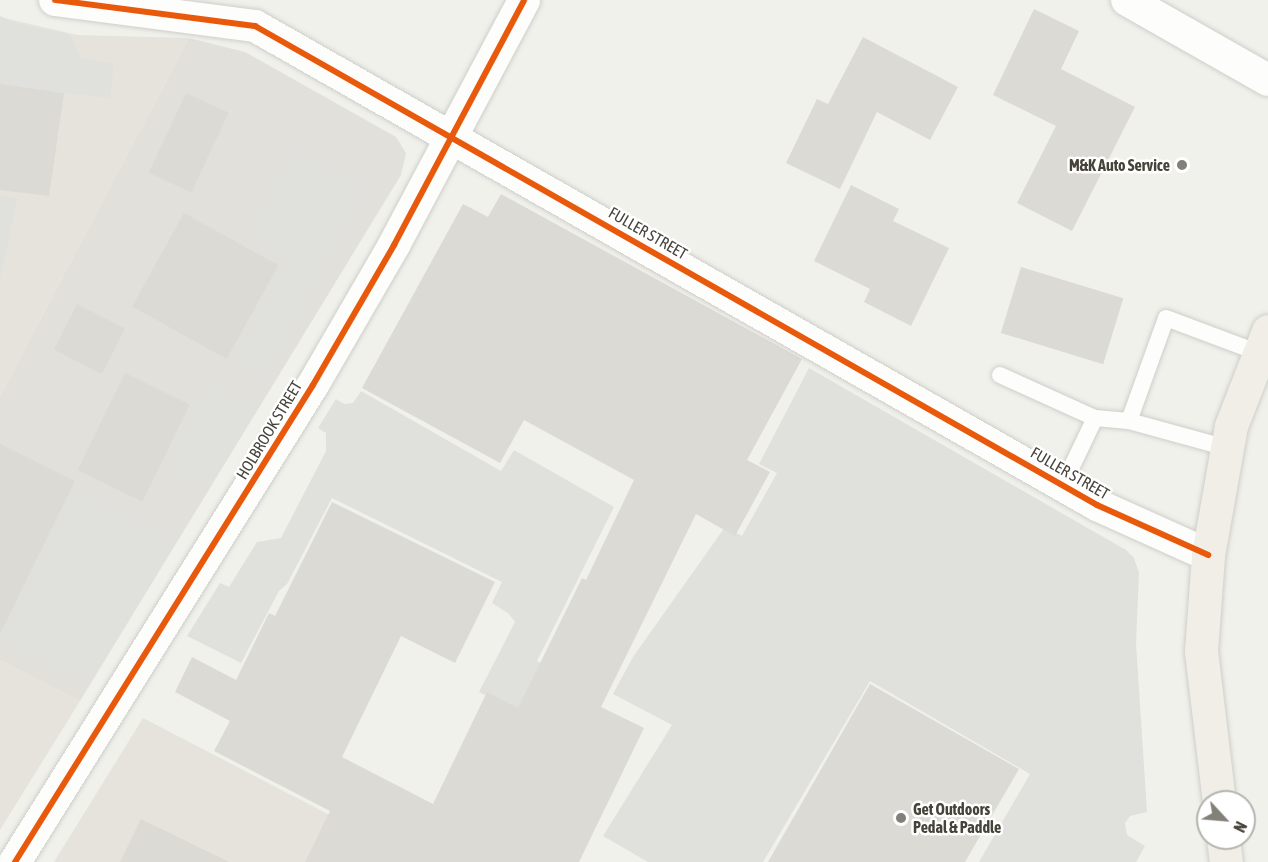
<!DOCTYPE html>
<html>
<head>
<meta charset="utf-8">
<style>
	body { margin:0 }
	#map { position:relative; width:1268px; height:862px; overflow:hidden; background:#f1f1ec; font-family:"Asap Condensed",sans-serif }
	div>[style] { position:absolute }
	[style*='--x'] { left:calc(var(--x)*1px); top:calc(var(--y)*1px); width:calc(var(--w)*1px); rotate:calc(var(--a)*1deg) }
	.residential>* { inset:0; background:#e5e3db }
	.industrial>* { inset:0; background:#e1e0db }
	.parking>* { inset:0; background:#e0e0dc }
	.building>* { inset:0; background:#dbdad5; transform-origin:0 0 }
	.roads { filter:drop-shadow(0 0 2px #cfceca) drop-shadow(0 0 2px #cfceca) }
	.service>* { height:16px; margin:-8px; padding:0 8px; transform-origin:8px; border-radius:8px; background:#fdfdfc }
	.minor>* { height:32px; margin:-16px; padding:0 16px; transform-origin:16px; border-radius:16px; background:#fdfdfc }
	.primary>* { height:33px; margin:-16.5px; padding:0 16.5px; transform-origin:16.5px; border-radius:16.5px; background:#f0eee6 }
	.cycleway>* { height:6px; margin:-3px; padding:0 3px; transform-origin:3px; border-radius:3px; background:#e8590c }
	.dots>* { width:16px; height:16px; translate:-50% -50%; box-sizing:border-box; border:3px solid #fff; border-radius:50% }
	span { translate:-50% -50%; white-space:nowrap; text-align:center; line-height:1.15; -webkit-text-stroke:5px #fff; paint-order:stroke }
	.poi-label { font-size:16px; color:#464339; font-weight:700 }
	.right { translate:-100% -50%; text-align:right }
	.left { translate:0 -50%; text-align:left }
	.street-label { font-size:16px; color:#464339 }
	.north { position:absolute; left:1196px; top:790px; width:60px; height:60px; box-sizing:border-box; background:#fff; border:2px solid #b5b4b0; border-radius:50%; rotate:116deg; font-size:16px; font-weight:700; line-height:24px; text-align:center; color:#464339 }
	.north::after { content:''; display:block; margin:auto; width:21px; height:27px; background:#828078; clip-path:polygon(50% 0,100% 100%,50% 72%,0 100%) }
</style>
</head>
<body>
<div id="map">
	<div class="residential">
		<i style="clip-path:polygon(0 17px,77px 35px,189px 38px,0 396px)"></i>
		<i style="clip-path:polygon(0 660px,80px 701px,0 830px)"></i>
		<i style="clip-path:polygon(143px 718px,374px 838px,360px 862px,54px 862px)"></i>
	</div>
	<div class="industrial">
		<i style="clip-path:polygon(189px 38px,245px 52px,396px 137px,406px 153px,401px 175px,80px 701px,0 660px,0 396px)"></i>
	</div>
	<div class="parking">
		<i style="clip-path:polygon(0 16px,21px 25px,70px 34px,81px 59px,114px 63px,110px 98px,0 85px)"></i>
		<i style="clip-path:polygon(292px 149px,367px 187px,263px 379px,233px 363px,286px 261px,248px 239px)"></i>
		<i style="clip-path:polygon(0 196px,17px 198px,0 280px)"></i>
		<i style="clip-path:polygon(809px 368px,1126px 550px,1134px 558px,1139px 573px,1136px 643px,1147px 812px,1130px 816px,1125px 823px,1127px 835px,1145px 846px,1136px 862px,979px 862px,1030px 774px,870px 681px,763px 862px,648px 862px,603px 836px,672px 725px,613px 694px,633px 657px,725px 527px,742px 536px,777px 473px,759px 464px)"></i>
		<i style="clip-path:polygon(207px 383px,256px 409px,207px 488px,165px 466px)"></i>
		<i style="clip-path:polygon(361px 391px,501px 471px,514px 450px,614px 507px,537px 661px,586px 685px,562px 733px,479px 692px,515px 622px,509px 614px,492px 603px,502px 582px,332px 498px,287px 584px,279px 591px,241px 663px,187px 636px,220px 583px,229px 587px,257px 542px,281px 538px,326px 451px,326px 433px,318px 428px,336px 399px,344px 404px,353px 403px)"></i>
		<i style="clip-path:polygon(74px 488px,177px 539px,87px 683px,1px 639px)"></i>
	</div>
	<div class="building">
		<i style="clip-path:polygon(1034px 9px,1079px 31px,1061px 69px,1135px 107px,1072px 231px,1017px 203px,1056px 126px,993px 95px)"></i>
		<i style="clip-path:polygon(863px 37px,958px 87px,930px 140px,877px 112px,840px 189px,786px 163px,817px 99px,828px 104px)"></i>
		<i style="clip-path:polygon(0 84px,64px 93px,49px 196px,0 190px)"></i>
		<i style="left:186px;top:93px;width:47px;height:88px;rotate:25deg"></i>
		<i style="clip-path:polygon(851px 185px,899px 209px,893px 221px,949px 248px,911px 326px,864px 302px,870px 289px,814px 261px)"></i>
		<i style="clip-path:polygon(501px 194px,802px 359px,747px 460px,770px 472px,735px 536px,696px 514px,601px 707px,644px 728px,579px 862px,305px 862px,330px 811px,214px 751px,230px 721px,175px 692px,192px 657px,236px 680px,269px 613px,275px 616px,332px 502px,495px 582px,455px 663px,401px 636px,342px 757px,433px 804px,487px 692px,518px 708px,582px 578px,586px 580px,634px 480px,524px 420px,500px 463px,362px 388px,463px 204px,488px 217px)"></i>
		<i style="left:184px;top:213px;width:108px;height:107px;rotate:29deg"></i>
		<i style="left:1021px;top:267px;width:107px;height:69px;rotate:17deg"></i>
		<i style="left:77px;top:304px;width:54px;height:51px;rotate:27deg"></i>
		<i style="left:125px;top:373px;width:72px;height:108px;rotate:26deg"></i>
		<i style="clip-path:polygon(0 444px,75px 481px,0 634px)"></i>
		<i style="clip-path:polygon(870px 684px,1019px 769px,965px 862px,768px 862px)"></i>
		<i style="clip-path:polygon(141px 819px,229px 862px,120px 862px)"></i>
	</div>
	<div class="roads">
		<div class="service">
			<i style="--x:1000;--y:375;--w:104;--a:24.4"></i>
			<i style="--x:1129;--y:421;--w:102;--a:15.4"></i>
			<i style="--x:1063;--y:485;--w:74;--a:-64.5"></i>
			<i style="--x:1095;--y:418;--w:34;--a:5"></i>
			<i style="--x:1129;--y:421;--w:109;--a:-70.2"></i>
			<i style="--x:1166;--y:318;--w:99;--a:20.6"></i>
		</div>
		<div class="minor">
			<i style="--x:55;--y:0;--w:202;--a:7.4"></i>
			<i style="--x:255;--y:26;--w:969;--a:29.63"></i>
			<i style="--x:1097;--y:505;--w:122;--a:24.2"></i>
			<i style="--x:1127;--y:0;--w:162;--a:29.6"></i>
			<i style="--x:15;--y:862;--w:562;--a:-58.01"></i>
			<i style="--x:313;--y:385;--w:162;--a:-59.9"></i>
			<i style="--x:394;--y:245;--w:277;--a:-62"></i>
		</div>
		<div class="primary">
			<i style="--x:1219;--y:802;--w:152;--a:-96.8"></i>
			<i style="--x:1201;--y:651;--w:96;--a:-85.8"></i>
			<i style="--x:1208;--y:555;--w:131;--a:-79.9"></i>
			<i style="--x:1231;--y:426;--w:102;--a:-68.7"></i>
			<i style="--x:1223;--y:838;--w:24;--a:83"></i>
		</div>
	</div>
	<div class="cycleway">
		<i style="--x:55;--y:0;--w:202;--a:7.4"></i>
		<i style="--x:255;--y:26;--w:969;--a:29.63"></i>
		<i style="--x:1097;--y:505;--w:122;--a:24.2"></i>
		<i style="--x:15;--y:862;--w:562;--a:-58.01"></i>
		<i style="--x:313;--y:385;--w:162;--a:-59.9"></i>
		<i style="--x:394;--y:245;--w:277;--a:-62"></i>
	</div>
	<div class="dots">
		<i style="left:1182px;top:165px;background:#828078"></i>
		<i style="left:901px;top:818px;background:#828078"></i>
	</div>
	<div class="poi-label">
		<span class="right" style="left:1170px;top:165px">M&amp;K Auto Service</span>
		<span class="left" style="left:913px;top:818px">Get Outdoors<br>Pedal &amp; Paddle</span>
	</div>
	<div class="street-label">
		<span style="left:648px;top:233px;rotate:30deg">FULLER STREET</span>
		<span style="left:269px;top:430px;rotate:-59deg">HOLBROOK STREET</span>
		<span style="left:1070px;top:473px;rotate:30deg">FULLER STREET</span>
	</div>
	<div class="north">N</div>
</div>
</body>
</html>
